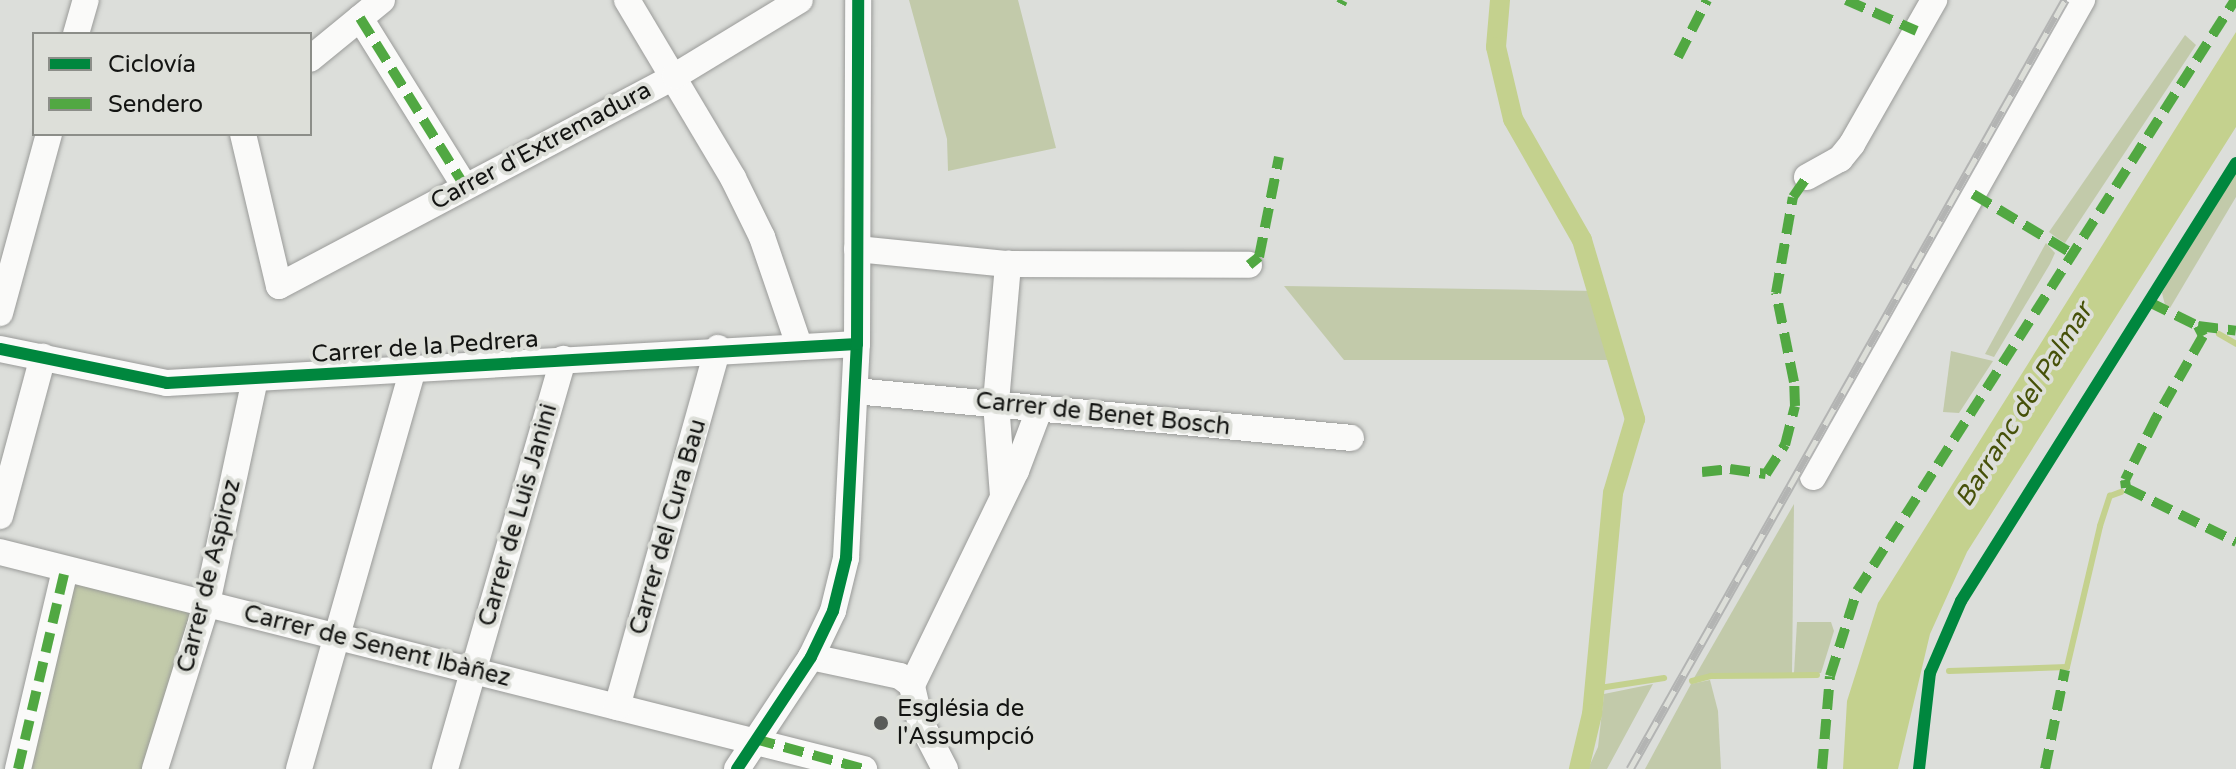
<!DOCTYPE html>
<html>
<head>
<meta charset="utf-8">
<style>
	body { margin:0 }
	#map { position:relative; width:2236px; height:769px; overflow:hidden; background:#dcdeda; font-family:"Varela Round",sans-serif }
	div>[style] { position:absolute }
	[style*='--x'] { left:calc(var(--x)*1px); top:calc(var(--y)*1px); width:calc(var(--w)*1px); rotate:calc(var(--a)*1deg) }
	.green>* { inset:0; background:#c2caaa }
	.water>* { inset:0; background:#c4d18e }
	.stream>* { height:6px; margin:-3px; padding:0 3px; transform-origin:3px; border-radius:3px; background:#c4d18e }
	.canal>* { height:20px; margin:-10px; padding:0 10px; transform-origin:10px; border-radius:10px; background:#c4d18e }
	.roads { filter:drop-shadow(0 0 2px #9a9b99) drop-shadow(0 0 2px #9a9b99) }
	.minor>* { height:26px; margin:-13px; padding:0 13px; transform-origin:13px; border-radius:13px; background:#fafaf9 }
	.rail>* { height:9px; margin-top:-4.5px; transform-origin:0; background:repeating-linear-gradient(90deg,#dddfd9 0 18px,#b3b4b3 0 36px); box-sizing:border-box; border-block:2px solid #b3b4b3 }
	.quiet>* { height:10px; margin-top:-5px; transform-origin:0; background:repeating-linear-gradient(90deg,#51a842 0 20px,transparent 0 30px) }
	.cycleway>* { height:12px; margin:-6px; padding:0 6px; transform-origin:6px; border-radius:6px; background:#00873e }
	.dots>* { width:22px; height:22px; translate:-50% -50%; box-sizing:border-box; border:4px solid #dddfd9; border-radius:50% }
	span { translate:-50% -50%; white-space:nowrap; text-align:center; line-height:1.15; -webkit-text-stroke:8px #dddfd9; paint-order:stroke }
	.street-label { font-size:24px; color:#131412 }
	.poi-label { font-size:24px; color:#131412 }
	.left { translate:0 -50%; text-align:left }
	.water-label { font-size:26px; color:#465109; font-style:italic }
	.legend { position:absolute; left:32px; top:32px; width:280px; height:104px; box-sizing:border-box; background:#dddfd9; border:2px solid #8c8e89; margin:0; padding:10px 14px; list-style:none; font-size:24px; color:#131412 }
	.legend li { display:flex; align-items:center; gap:16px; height:40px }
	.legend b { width:40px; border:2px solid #8c8e89 }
</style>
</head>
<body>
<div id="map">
	<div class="green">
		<i style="clip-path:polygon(909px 0,1018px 0,1056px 148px,948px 171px,947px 139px)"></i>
		<i style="clip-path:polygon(2185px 35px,2196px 45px,2065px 243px,2057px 238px,2049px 232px)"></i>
		<i style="clip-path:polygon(2236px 173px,2236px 197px,2170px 308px,2165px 305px,2162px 293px,2169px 280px)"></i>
		<i style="clip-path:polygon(2046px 243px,2055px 253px,2050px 264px,1994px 357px,1985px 354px)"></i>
		<i style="clip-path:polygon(1284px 286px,1597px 291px,1617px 360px,1344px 360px)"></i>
		<i style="clip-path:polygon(1951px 351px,1993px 361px,1959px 413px,1943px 412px)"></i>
		<i style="clip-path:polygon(1794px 504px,1792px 673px,1694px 678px)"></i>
		<i style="clip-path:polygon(66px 569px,204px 605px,154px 769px,21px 769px)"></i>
		<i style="clip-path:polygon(1797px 622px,1831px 622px,1834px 631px,1821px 673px,1794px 673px)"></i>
		<i style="clip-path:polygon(1710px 680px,1718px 711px,1721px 769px,1645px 769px,1691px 684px)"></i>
		<i style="clip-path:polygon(1653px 684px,1607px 769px,1588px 769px,1598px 747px,1604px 694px)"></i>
	</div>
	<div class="water">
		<i style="clip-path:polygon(2236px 32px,2236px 127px,1967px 552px,1930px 634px,1898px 769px,1843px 769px,1847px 701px,1878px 603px)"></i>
	</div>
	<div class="stream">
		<i style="--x:2219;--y:334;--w:20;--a:30"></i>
		<i style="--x:1949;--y:671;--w:118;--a:-1.9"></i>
		<i style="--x:2067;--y:667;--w:145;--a:-76.8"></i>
		<i style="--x:2100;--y:526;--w:32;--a:-72"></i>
		<i style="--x:2110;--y:496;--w:12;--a:-20"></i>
		<i style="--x:1692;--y:681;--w:20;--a:-15"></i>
		<i style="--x:1711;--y:676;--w:106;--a:-0.5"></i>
		<i style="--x:1593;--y:689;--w:72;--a:-8.8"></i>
	</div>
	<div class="canal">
		<i style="--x:1500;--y:0;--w:47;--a:94.9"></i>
		<i style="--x:1496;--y:47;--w:74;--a:76.7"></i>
		<i style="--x:1513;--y:119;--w:139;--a:60.3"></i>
		<i style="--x:1582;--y:240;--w:187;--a:73.5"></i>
		<i style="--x:1635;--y:419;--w:77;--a:106.6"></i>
		<i style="--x:1613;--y:493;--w:222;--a:95.4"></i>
		<i style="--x:1592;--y:714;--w:57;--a:103.3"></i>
	</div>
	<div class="roads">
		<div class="minor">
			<i style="--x:627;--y:0;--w:207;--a:59.2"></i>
			<i style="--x:733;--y:178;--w:66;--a:63.8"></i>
			<i style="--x:762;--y:237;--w:114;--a:71.1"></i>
			<i style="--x:360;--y:18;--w:197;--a:58.1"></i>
			<i style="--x:76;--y:34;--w:35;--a:-74"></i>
			<i style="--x:310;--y:59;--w:93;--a:-39.3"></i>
			<i style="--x:243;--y:134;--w:156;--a:76.7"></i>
			<i style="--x:279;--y:286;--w:448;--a:-27.9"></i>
			<i style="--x:675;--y:76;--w:146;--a:-31.3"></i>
			<i style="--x:1807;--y:177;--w:38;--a:-29"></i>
			<i style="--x:1840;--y:159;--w:19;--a:-51"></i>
			<i style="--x:1852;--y:144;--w:166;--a:-60.3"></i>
			<i style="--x:857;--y:249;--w:152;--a:5.7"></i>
			<i style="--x:1008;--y:264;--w:241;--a:0.2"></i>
			<i style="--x:0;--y:313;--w:186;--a:-74.7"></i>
			<i style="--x:0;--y:349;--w:170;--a:11.5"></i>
			<i style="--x:167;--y:383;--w:691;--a:-3.24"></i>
			<i style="--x:855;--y:391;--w:498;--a:5.4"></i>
			<i style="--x:1813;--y:477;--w:548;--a:-60.58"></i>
			<i style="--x:1003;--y:496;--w:94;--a:-94.3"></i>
			<i style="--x:996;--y:402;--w:139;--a:-85"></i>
			<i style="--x:0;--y:516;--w:165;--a:-74.9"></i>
			<i style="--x:0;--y:552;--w:891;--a:14.1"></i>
			<i style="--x:811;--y:657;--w:91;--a:12.1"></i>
			<i style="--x:900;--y:676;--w:15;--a:37"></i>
			<i style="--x:617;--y:707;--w:373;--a:-74.3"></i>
			<i style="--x:18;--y:769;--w:204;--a:-76.7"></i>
			<i style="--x:155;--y:769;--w:174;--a:-72.6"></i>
			<i style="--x:207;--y:603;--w:228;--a:-77.9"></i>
			<i style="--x:299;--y:769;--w:415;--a:-74.1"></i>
			<i style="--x:445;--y:769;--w:427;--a:-73.9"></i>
			<i style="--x:737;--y:769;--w:134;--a:-56.5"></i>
			<i style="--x:811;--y:657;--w:51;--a:-64.4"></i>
			<i style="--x:833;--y:611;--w:55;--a:-76.2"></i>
			<i style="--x:846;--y:558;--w:214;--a:-87.1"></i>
			<i style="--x:857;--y:344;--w:344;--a:-89.8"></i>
			<i style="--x:945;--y:769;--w:54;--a:-117.5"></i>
			<i style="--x:920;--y:721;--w:37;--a:-103"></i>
			<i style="--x:912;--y:685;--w:238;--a:-64.1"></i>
			<i style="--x:1016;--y:471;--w:65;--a:-69.3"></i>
		</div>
	</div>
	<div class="rail">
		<i style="--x:1630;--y:769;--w:884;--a:-60.5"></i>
	</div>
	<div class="quiet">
		<i style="--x:1846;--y:0;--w:77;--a:23.6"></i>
		<i style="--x:1341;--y:4;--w:4;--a:-63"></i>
		<i style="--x:360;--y:18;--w:197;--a:58.1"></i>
		<i style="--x:1678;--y:57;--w:64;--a:-63"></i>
		<i style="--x:1973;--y:194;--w:114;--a:31"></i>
		<i style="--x:1249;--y:265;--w:13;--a:-39"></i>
		<i style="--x:1259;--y:257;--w:102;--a:-78.7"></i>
		<i style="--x:2149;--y:302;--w:55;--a:26.1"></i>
		<i style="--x:2198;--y:326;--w:38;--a:7"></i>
		<i style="--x:2198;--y:326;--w:11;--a:63"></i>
		<i style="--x:2203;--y:336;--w:95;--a:119.8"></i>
		<i style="--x:2156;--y:418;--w:69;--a:116.6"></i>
		<i style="--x:2125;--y:480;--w:8;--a:83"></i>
		<i style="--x:2126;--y:488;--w:123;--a:26.1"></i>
		<i style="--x:1702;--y:472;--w:28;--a:-6"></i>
		<i style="--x:1730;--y:469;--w:36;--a:8"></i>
		<i style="--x:1766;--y:474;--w:35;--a:-57"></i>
		<i style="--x:1785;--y:445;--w:40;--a:-75.6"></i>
		<i style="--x:1795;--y:406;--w:24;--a:-92"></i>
		<i style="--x:1794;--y:382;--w:91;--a:-101.4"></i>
		<i style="--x:1776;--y:293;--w:97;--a:-80"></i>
		<i style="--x:1793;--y:197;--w:24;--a:-55"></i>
		<i style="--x:755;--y:739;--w:113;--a:15.4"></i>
		<i style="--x:18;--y:769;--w:204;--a:-76.7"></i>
		<i style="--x:1822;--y:769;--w:93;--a:-85.1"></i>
		<i style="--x:1830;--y:676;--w:89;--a:-72.4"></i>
		<i style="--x:1857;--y:591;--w:702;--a:-57.4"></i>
		<i style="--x:2045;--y:769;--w:101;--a:-78.6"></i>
	</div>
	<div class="cycleway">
		<i style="--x:0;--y:349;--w:170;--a:11.5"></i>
		<i style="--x:167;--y:383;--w:691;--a:-3.24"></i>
		<i style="--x:737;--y:769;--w:134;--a:-56.5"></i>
		<i style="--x:811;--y:657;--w:51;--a:-64.4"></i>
		<i style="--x:833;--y:611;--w:55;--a:-76.2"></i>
		<i style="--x:846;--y:558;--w:214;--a:-87.1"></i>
		<i style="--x:857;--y:344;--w:344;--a:-89.8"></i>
		<i style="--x:1919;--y:769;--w:97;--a:-83.5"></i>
		<i style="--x:1930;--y:673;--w:78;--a:-66.7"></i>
		<i style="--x:1961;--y:601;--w:517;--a:-57.88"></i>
	</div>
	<div class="dots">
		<i style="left:881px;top:723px;background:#595b58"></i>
	</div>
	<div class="street-label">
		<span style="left:541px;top:146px;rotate:-28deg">Carrer d'Extremadura</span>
		<span style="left:425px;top:347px;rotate:-4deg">Carrer de la Pedrera</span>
		<span style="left:1103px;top:414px;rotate:6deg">Carrer de Benet Bosch</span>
		<span style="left:518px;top:515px;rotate:-74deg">Carrer de Luis Janini</span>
		<span style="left:668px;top:527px;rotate:-74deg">Carrer del Cura Bau</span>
		<span style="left:209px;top:576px;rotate:-76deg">Carrer de Aspiroz</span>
		<span style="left:377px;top:646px;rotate:14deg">Carrer de Senent Ibàñez</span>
	</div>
	<div class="poi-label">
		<span class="left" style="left:897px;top:723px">Església de<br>l'Assumpció</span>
	</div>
	<div class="water-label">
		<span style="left:2024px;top:405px;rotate:-58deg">Barranc del Palmar</span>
	</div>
	<ul class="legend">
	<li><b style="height:10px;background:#00873e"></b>Ciclovía</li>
	<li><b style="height:10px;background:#51a842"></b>Sendero</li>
	</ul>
</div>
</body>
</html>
